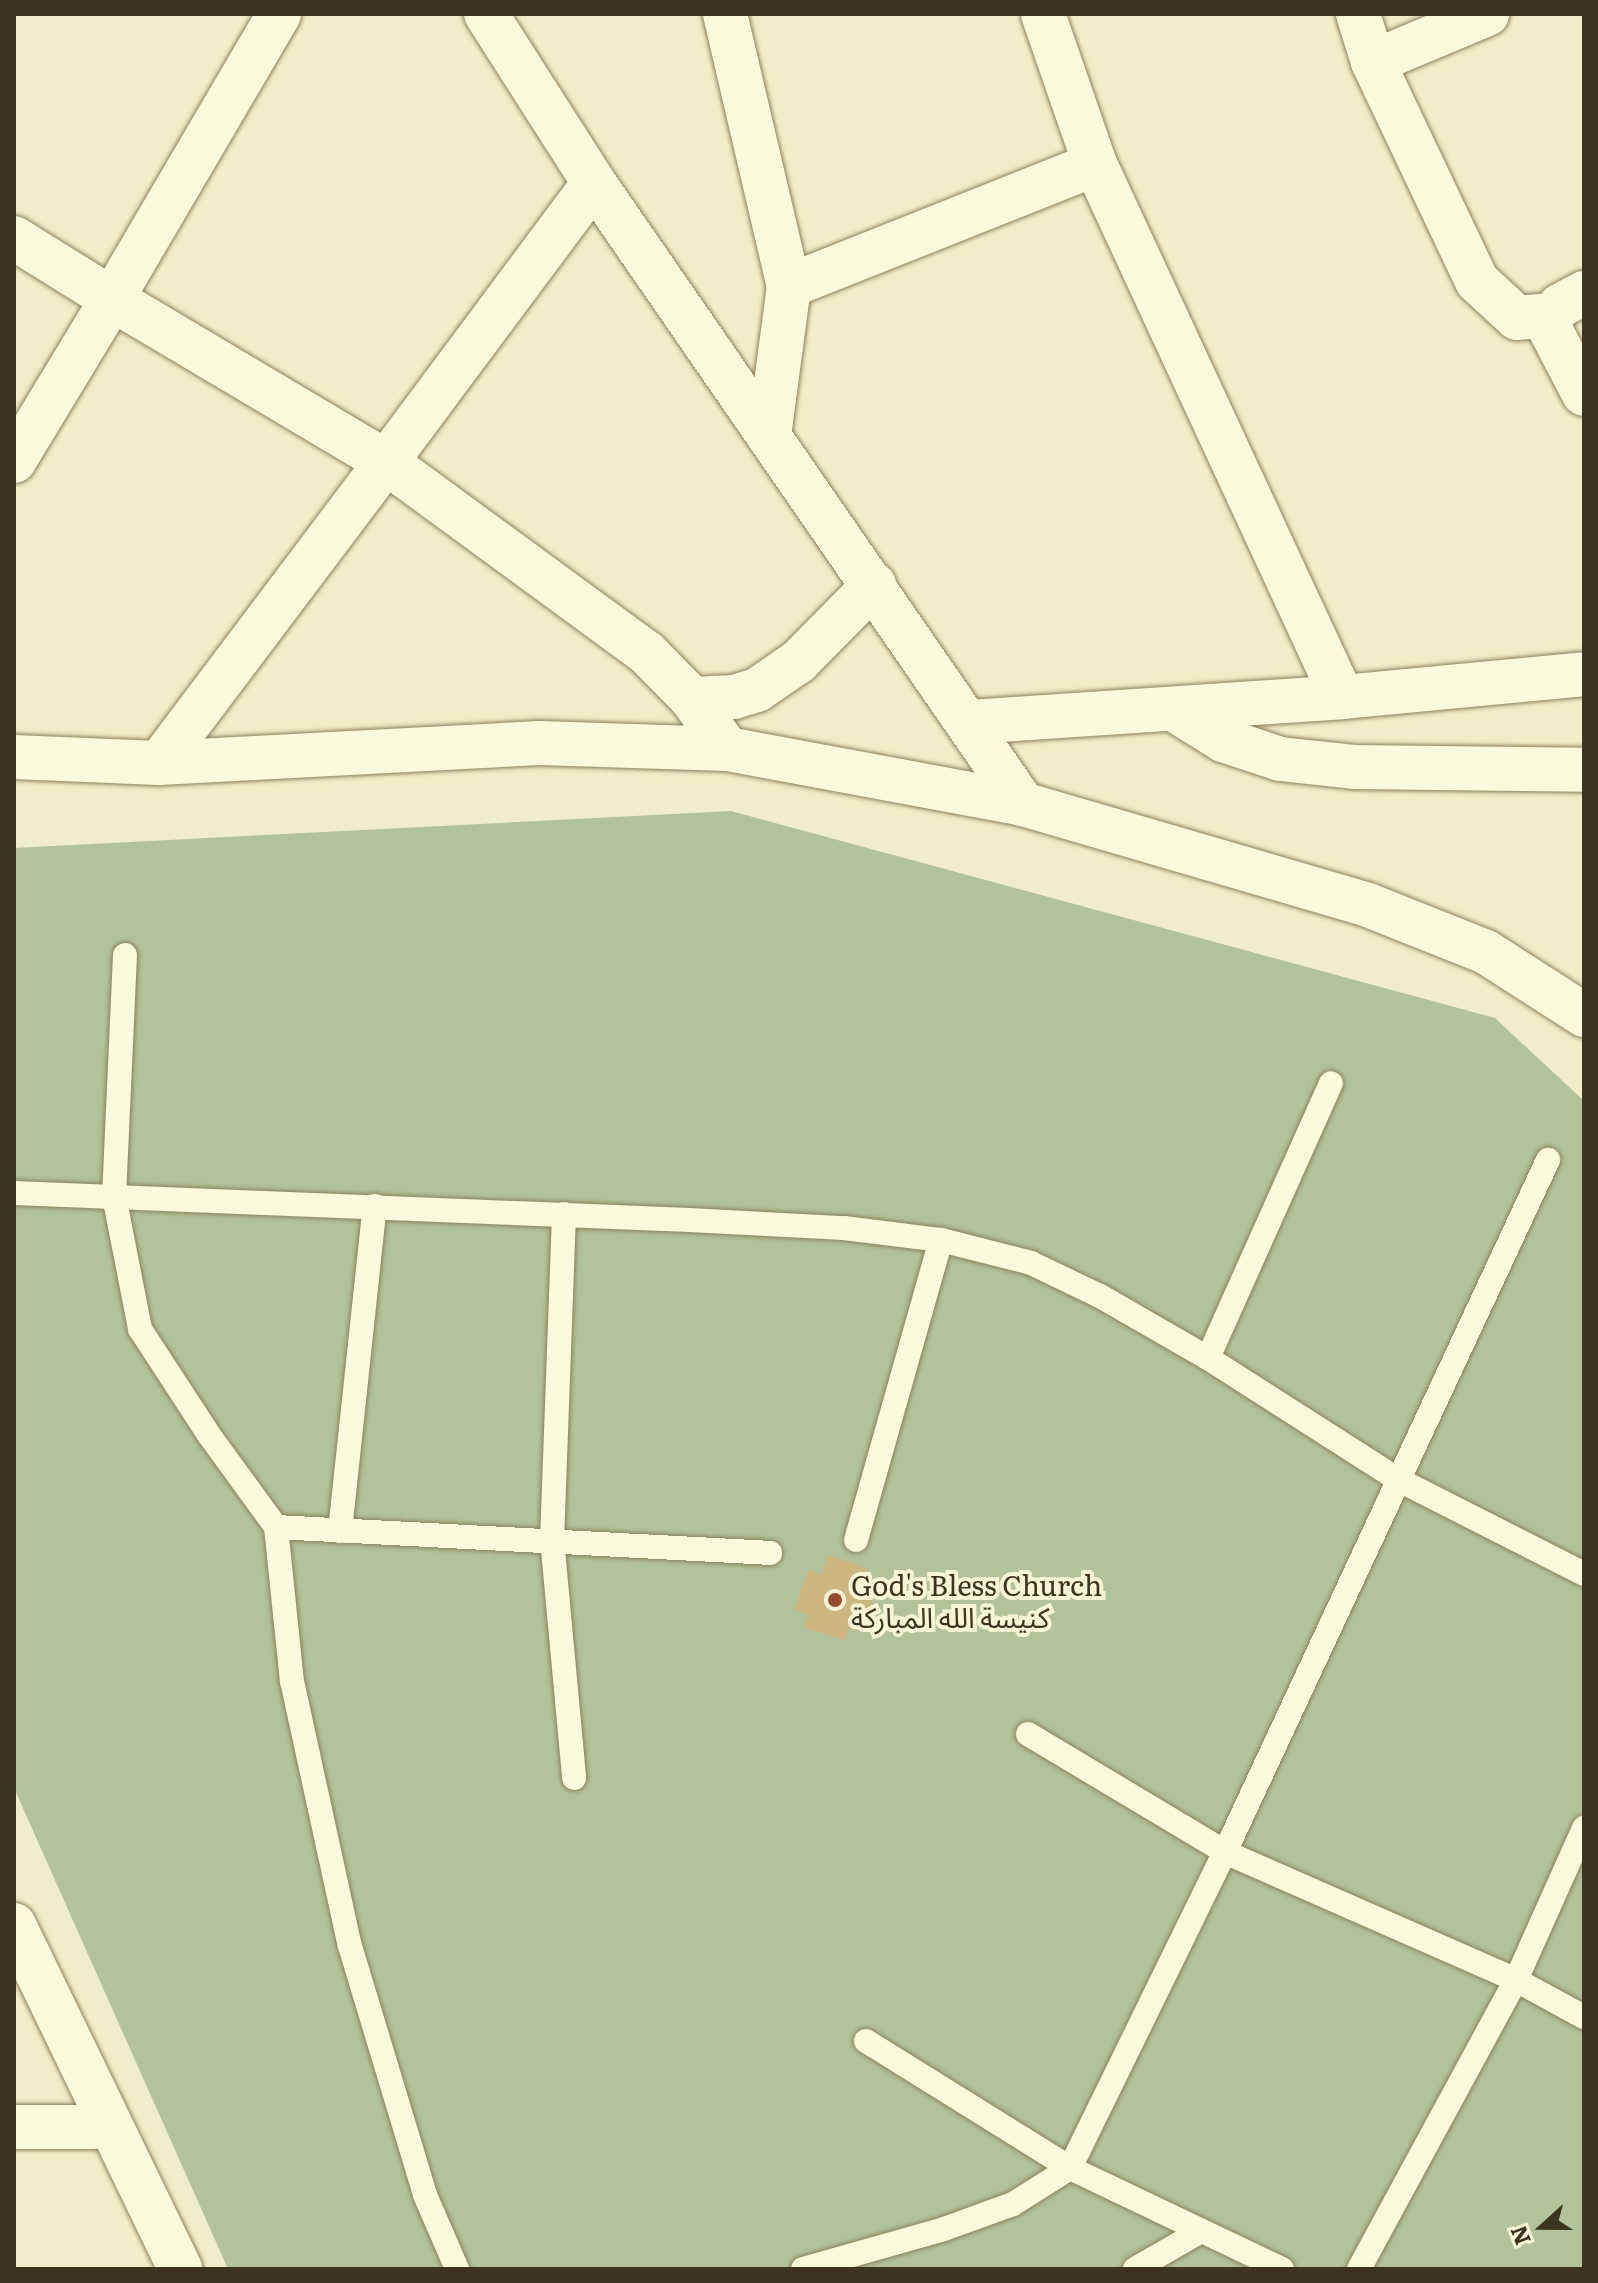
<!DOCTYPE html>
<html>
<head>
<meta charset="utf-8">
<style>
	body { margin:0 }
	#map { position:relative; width:1598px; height:2283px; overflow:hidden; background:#efeec8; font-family:Literata,"Noto Sans Arabic",serif }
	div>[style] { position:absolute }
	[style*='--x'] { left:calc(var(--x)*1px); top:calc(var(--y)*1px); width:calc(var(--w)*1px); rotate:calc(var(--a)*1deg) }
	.cemetery>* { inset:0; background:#b2c29a }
	.building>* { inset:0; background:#cdb57e }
	.roads { filter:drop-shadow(0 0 2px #8b825c) drop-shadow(0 0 2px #8b825c) }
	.service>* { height:24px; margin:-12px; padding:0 12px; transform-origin:12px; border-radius:12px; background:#f9f9db }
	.minor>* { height:44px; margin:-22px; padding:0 22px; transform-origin:22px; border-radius:22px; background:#f9f9db }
	.tertiary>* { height:44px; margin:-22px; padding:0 22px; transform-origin:22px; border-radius:22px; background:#f9f9db }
	.dots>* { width:22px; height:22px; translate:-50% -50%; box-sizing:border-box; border:4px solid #f6f6d7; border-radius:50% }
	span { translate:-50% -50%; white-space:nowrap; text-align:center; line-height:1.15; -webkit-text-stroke:8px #f6f6d7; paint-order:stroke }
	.poi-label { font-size:28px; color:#3b3520 }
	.left { translate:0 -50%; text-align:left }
	.frame { position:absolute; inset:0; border:16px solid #3b3520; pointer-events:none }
	.north { position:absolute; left:1502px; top:2187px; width:80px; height:80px; -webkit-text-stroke:6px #f6f6d7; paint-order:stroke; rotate:249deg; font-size:22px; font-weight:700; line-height:32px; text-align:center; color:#3b3520 }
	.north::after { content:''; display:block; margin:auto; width:28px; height:36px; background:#3b3520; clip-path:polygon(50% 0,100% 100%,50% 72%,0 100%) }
</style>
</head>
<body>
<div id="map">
	<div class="cemetery">
		<i style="clip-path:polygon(731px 811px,1495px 1018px,1584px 1101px,1584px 2269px,228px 2269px,14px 1788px,14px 848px)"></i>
	</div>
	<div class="building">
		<i style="clip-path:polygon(828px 1555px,867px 1568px,861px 1586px,875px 1591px,861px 1632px,849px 1628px,845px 1640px,803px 1627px,808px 1614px,794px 1610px,808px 1570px,822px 1574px)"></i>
	</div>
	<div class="roads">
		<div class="service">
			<i style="--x:125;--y:955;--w:241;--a:92.6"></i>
			<i style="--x:114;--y:1196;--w:136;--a:78.9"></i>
			<i style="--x:140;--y:1329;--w:126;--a:56.9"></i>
			<i style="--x:209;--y:1435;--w:114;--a:53.9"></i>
			<i style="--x:276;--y:1527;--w:155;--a:84.1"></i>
			<i style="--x:292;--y:1681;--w:271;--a:77.7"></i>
			<i style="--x:350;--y:1946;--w:260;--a:73.2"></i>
			<i style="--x:425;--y:2195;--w:81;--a:66.6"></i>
			<i style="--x:14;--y:1193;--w:676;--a:2.29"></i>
			<i style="--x:689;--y:1220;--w:155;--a:3"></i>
			<i style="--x:844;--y:1228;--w:98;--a:7.1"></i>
			<i style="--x:941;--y:1240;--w:93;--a:14.3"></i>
			<i style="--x:1031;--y:1263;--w:76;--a:25.6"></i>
			<i style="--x:1100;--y:1296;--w:125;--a:29.9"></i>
			<i style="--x:1208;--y:1358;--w:224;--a:32.6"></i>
			<i style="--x:1397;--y:1479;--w:210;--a:26.9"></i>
			<i style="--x:564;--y:1214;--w:325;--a:92.1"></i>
			<i style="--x:552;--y:1539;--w:240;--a:84.7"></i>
			<i style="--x:1208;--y:1358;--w:301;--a:-65.9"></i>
			<i style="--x:276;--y:1527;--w:495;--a:3"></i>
			<i style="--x:340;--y:1531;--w:327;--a:-83.9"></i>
			<i style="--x:856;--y:1540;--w:312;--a:-74.2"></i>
			<i style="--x:1028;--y:1734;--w:230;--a:30.9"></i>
			<i style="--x:1225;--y:1852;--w:318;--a:23.7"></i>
			<i style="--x:1516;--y:1980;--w:77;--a:28.6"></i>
			<i style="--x:866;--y:2041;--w:240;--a:31.9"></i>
			<i style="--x:1070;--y:2168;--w:235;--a:25.5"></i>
			<i style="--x:803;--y:2269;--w:147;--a:-15.8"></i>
			<i style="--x:944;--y:2229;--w:73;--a:-19.9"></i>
			<i style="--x:1013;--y:2204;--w:67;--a:-32.3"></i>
			<i style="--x:1070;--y:2168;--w:352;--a:-63.9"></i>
			<i style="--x:1225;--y:1852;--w:764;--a:-64.98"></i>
			<i style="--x:1135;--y:2269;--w:76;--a:-29.9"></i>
			<i style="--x:1359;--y:2269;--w:329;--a:-61.5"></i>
			<i style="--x:1516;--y:1980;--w:167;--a:-65.9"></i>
		</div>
		<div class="minor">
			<i style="--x:486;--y:14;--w:201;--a:57.4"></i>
			<i style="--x:594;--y:183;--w:755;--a:55.36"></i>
			<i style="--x:725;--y:14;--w:279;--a:76.8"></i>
			<i style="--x:789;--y:286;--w:151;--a:97.6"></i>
			<i style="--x:1043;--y:14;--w:159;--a:70.9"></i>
			<i style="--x:1095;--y:164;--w:587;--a:65.14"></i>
			<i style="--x:1358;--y:14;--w:50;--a:72.6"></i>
			<i style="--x:1373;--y:62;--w:242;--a:64.6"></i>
			<i style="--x:1477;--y:281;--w:54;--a:42.8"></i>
			<i style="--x:1517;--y:318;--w:35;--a:-5"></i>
			<i style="--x:1373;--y:62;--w:124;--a:-22.8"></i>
			<i style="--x:594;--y:183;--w:348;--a:126.7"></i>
			<i style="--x:386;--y:462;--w:322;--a:36.2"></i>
			<i style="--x:646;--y:652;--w:66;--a:45.6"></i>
			<i style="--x:692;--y:699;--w:61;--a:55"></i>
			<i style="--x:14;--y:238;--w:115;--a:31.9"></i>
			<i style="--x:112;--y:299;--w:330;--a:-59.6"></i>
			<i style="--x:789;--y:286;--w:329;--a:-21.7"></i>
			<i style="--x:1584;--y:293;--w:27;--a:152"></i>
			<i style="--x:1560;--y:306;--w:12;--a:132"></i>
			<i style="--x:1552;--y:315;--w:14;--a:98"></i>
			<i style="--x:1550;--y:329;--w:73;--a:62.4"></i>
			<i style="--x:14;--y:461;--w:189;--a:-58.8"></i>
			<i style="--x:112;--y:299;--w:319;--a:30.7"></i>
			<i style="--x:386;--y:462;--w:377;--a:127"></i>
			<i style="--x:692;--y:699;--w:42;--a:-2.7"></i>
			<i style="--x:734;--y:697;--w:24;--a:-17"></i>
			<i style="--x:757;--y:690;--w:51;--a:-34.6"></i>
			<i style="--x:799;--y:661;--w:107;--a:-45.4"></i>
			<i style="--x:1175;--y:710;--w:57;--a:32"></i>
			<i style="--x:1223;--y:740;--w:60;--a:18.4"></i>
			<i style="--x:1280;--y:759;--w:74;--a:6.2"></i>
			<i style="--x:1354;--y:767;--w:230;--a:0.7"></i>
			<i style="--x:969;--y:722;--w:374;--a:-3.8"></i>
			<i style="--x:1342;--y:697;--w:243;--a:-5.4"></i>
			<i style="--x:14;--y:1925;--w:382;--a:64.2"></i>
			<i style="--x:14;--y:2127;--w:97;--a:0"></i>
		</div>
		<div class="tertiary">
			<i style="--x:14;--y:757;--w:145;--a:2.4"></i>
			<i style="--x:159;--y:763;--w:381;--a:-3"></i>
			<i style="--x:539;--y:743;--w:188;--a:1.8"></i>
			<i style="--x:727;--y:749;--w:301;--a:10.5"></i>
			<i style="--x:1023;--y:804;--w:359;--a:16.3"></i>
			<i style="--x:1368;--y:905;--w:127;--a:21.7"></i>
			<i style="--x:1486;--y:952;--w:117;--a:32.7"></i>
		</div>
	</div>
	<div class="dots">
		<i style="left:835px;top:1600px;background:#9a4a2c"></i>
	</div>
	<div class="poi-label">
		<span class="left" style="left:851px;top:1600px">God's Bless Church<br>كنيسة الله المباركة</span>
	</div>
	<div class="frame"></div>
	<div class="north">N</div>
</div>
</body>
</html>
